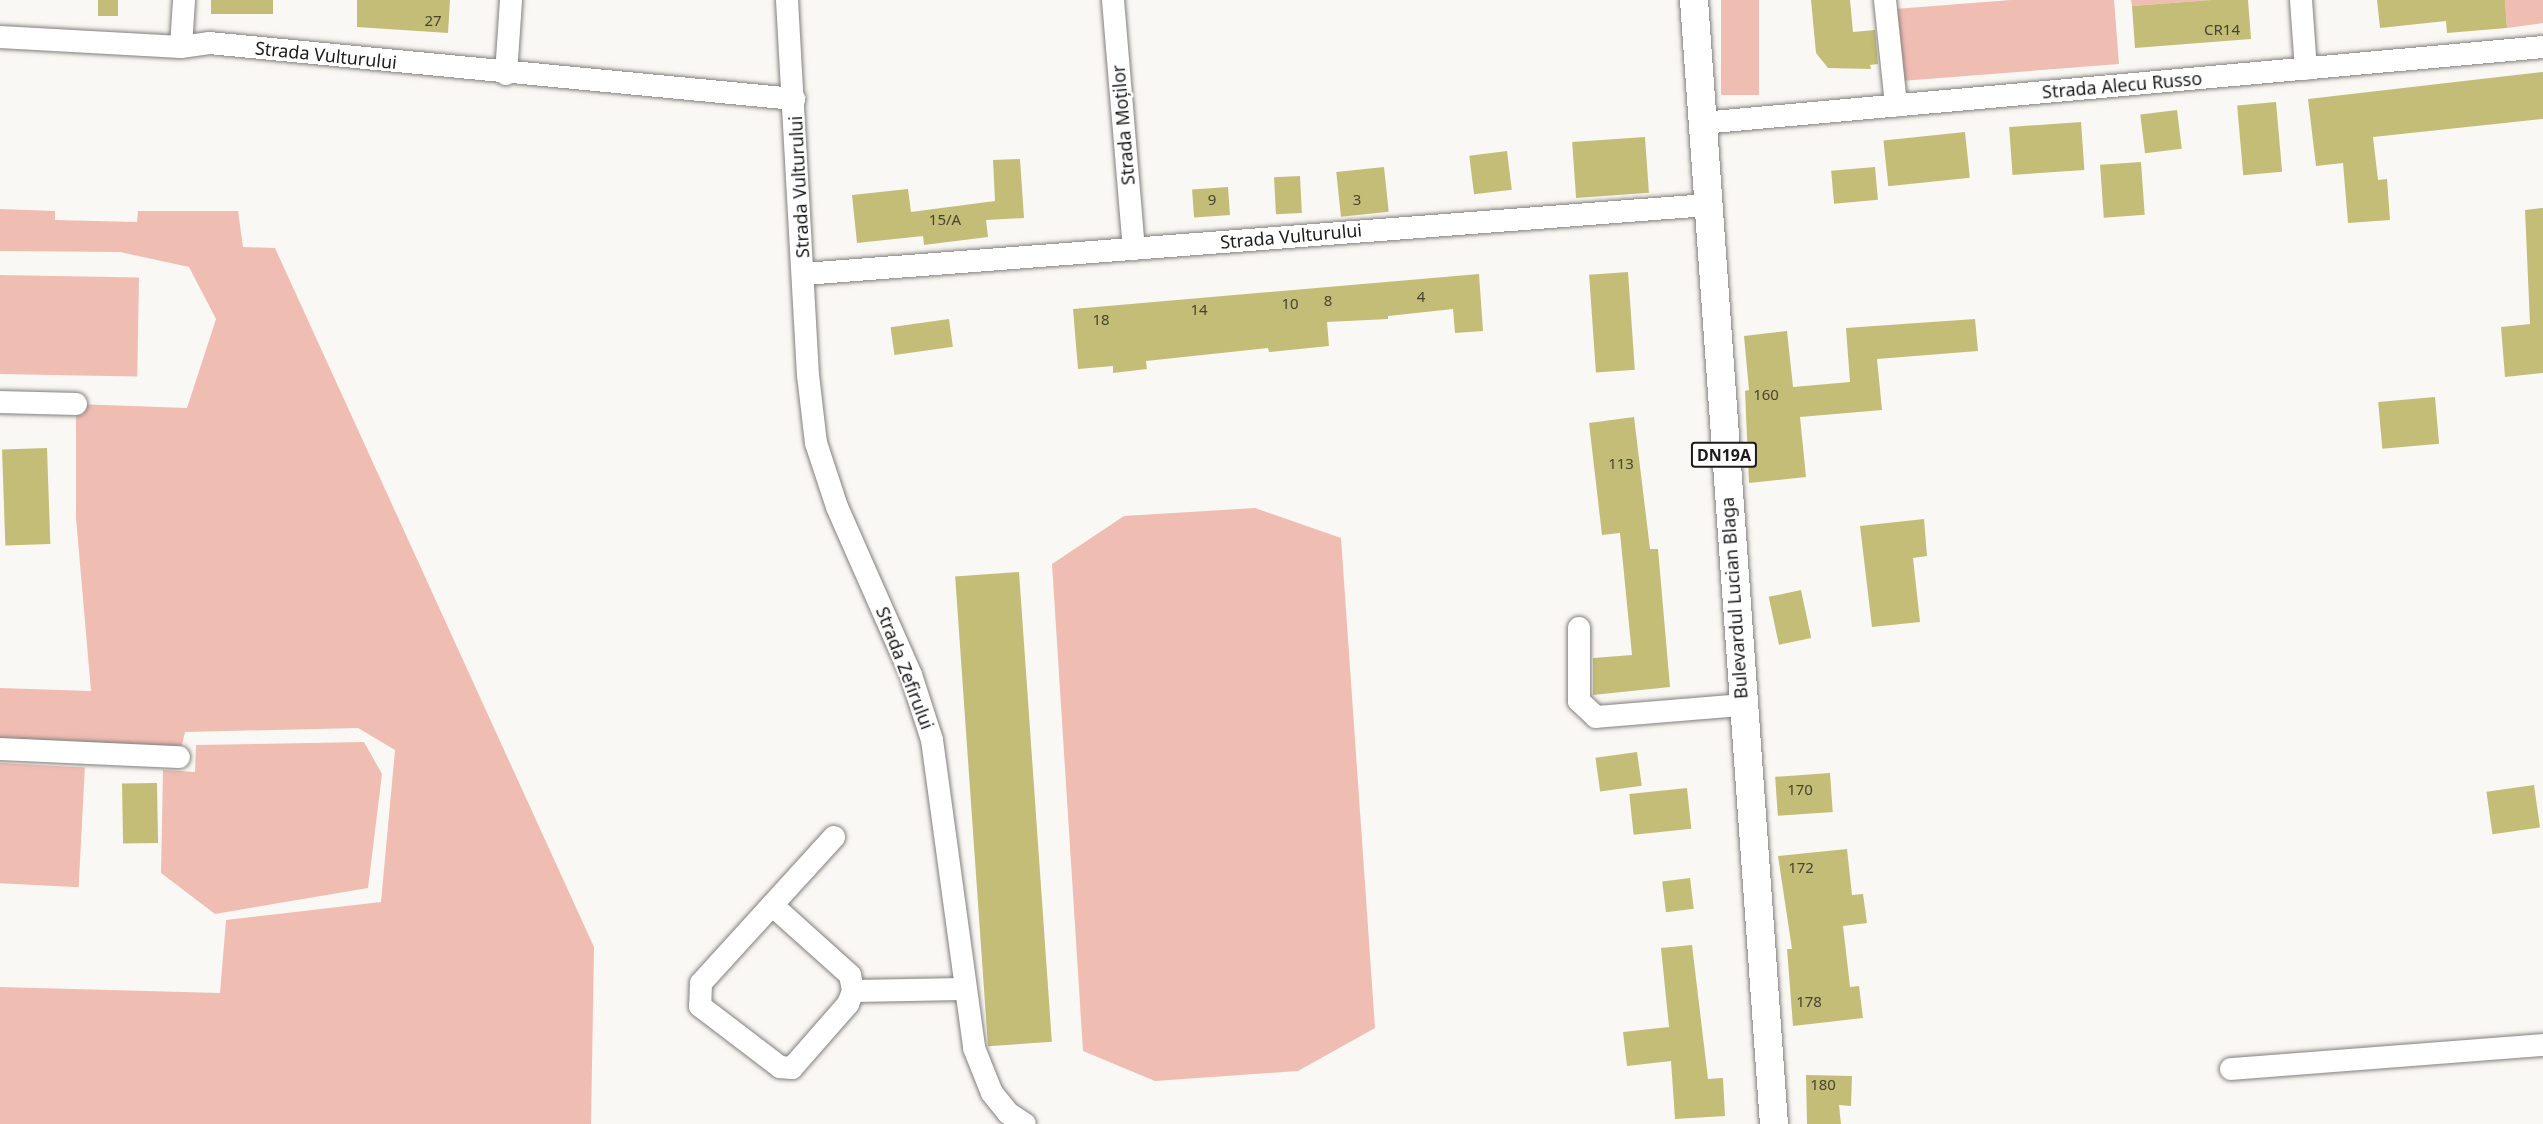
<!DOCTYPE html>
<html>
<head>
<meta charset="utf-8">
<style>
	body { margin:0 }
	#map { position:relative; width:2543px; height:1124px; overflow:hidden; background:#faf8f4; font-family:"Noto Sans",sans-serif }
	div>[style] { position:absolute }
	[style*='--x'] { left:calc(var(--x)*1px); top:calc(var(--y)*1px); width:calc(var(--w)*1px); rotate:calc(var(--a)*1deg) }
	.green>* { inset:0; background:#f0bdb3; transform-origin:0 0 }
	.building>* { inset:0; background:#c3bd77; transform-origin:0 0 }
	.roads { filter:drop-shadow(0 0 2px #817f7c) drop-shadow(0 0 2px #817f7c) }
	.minor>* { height:22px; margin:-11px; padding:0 11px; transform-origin:11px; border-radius:11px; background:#fff }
	.major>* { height:28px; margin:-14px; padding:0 14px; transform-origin:14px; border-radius:14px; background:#fff }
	span { translate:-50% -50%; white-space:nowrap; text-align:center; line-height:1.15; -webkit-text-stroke:4.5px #fff; paint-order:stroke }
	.number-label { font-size:15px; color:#464431 }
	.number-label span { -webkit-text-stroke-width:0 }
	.shield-label span { padding:2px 4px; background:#fff; border:2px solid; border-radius:4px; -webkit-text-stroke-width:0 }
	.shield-label { font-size:16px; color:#1c1b1a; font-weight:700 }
	.street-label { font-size:18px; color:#1c1b1a }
</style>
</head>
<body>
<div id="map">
	<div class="green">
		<i style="left:1721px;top:0;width:38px;height:95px"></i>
		<i style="clip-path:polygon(2011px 0,2114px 0,2119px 64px,1901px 81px,1895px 9px)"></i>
		<i style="clip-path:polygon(2131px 0,2211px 0,2132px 6px)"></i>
		<i style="clip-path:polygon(2505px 0,2543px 0,2543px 23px,2507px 28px)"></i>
		<i style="clip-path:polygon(0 209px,55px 211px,55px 220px,137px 222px,138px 211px,238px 211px,243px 247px,275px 248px,594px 947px,591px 1124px,0 1124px,0 987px,220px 993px,226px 920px,381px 902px,395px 750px,358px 728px,185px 732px,179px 757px,0 749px,0 688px,91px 691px,76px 518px,76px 404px,187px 408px,216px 319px,189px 267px,120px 252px,0 251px)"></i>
		<i style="left:0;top:275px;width:139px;height:99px;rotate:1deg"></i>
		<i style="clip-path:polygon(1255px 508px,1341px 538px,1375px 1028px,1298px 1071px,1155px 1081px,1083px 1051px,1052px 564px,1124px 516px)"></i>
		<i style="clip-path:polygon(364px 742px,382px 774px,368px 888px,215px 914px,161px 873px,163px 770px,195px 772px,196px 745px)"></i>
		<i style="left:0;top:763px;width:85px;height:120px;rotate:3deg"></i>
	</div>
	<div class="building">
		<i style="left:98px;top:0;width:20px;height:16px"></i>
		<i style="left:211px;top:0;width:62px;height:14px"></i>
		<i style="clip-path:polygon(357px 0,450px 0,448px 33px,357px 27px)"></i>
		<i style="clip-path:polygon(1811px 0,1850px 0,1853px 32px,1875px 30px,1878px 64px,1870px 65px,1871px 69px,1828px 68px,1816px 53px)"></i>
		<i style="clip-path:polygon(2211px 0,2248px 0,2251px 39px,2135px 48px,2132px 6px)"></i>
		<i style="clip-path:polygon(2377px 0,2505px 0,2507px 28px,2447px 33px,2446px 21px,2380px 28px)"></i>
		<i style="clip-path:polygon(2543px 72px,2543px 119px,2373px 137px,2378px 180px,2387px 179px,2390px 220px,2348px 223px,2343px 163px,2316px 166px,2308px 99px)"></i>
		<i style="left:2276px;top:102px;width:70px;height:39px;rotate:85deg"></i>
		<i style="left:2177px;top:110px;width:39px;height:37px;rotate:83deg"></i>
		<i style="left:2081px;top:122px;width:48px;height:72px;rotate:86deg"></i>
		<i style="left:1965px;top:132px;width:46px;height:82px;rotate:84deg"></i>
		<i style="left:1645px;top:137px;width:56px;height:73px;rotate:86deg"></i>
		<i style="left:1507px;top:151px;width:39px;height:38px;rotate:83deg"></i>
		<i style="clip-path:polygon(1020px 159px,1024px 218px,986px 220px,988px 237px,924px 245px,923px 236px,857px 243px,852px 195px,908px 189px,911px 212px,995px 201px,993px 160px)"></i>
		<i style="left:2141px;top:162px;width:53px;height:41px;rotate:86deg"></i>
		<i style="left:1384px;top:167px;width:45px;height:48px;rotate:84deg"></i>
		<i style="left:1875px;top:167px;width:33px;height:44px;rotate:85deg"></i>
		<i style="left:1300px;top:176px;width:37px;height:26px;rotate:87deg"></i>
		<i style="left:1228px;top:187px;width:28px;height:36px;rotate:86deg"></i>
		<i style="clip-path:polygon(2543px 208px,2543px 373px,2505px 377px,2501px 327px,2530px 324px,2525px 210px)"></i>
		<i style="left:1628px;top:272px;width:98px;height:39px;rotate:86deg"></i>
		<i style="clip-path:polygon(1479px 274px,1483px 331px,1455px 333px,1453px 309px,1388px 316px,1388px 319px,1327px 322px,1329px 346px,1269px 352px,1268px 348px,1146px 361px,1147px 369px,1113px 373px,1113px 366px,1078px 369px,1073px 309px)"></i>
		<i style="left:949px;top:319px;width:28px;height:59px;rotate:82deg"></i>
		<i style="clip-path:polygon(1975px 319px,1978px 351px,1877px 359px,1882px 410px,1800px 417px,1806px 477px,1749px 483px,1745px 391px,1749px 390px,1744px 336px,1787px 331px,1793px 387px,1850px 382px,1846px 328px)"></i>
		<i style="left:2435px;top:397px;width:47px;height:57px;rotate:85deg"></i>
		<i style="clip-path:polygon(1634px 417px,1650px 549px,1658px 549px,1670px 687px,1593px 695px,1593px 658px,1632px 655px,1620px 533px,1602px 535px,1589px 423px)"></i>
		<i style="left:47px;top:448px;width:96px;height:45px;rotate:88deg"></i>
		<i style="clip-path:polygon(1924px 519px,1927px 556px,1913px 558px,1920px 622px,1872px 627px,1860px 526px)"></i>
		<i style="left:1019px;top:572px;width:471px;height:64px;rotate:86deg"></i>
		<i style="left:1801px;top:590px;width:49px;height:33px;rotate:78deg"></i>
		<i style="left:1637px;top:752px;width:34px;height:42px;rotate:82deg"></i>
		<i style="left:1830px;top:773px;width:39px;height:55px;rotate:86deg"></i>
		<i style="left:157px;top:783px;width:60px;height:35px;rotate:89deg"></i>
		<i style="left:2534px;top:785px;width:43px;height:48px;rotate:82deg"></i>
		<i style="left:1687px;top:788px;width:41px;height:58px;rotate:84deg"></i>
		<i style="clip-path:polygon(1847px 849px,1852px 895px,1863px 894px,1867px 923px,1843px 926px,1850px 987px,1859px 986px,1863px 1018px,1793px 1026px,1787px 949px,1792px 949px,1778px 856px)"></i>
		<i style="left:1690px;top:878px;width:31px;height:28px;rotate:83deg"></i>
		<i style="clip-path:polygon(1692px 945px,1708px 1079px,1723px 1078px,1725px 1116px,1675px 1119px,1671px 1061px,1627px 1066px,1623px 1032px,1669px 1027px,1661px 948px)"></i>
		<i style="clip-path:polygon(1806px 1075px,1852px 1076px,1851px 1106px,1839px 1105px,1841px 1124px,1807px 1124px)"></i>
	</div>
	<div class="roads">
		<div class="minor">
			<i style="--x:787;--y:0;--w:376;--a:86.8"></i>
			<i style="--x:808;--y:375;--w:68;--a:83.3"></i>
			<i style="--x:816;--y:443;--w:67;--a:71.8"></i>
			<i style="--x:837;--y:507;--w:184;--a:66.2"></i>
			<i style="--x:911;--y:675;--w:68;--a:72.1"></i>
			<i style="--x:932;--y:740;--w:311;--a:82.2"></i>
			<i style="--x:974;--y:1048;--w:48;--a:68.2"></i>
			<i style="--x:992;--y:1093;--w:26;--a:51"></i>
			<i style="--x:1008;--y:1113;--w:20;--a:33"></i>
			<i style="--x:1113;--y:0;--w:250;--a:85.2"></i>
			<i style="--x:1885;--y:0;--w:106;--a:84"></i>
			<i style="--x:2301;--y:0;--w:69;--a:85.9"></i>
			<i style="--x:0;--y:37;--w:181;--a:3.2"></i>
			<i style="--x:181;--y:47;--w:28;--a:-8"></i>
			<i style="--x:209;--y:43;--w:588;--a:5.47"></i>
			<i style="--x:181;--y:47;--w:47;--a:-86.3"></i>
			<i style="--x:506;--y:74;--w:74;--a:-86.1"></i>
			<i style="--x:1702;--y:123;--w:844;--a:-5.16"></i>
			<i style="--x:804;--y:274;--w:906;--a:-4.37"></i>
			<i style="--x:0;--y:402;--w:76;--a:1.5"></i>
			<i style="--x:1579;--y:628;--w:73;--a:90"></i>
			<i style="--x:1579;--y:701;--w:23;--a:43"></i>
			<i style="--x:1596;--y:717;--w:146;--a:-4.7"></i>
			<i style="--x:0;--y:749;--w:179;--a:2.6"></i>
			<i style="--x:834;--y:837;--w:197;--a:132.3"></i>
			<i style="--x:701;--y:983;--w:23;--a:92"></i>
			<i style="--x:700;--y:1006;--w:101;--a:37.3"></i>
			<i style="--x:780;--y:1067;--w:12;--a:5"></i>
			<i style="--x:792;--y:1068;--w:85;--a:-48.8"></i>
			<i style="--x:848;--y:1004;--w:14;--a:-69"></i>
			<i style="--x:853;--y:991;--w:112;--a:-1"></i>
			<i style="--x:772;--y:905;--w:105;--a:41.9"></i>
			<i style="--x:850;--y:975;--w:16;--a:79"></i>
			<i style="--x:2231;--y:1069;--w:313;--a:-4.4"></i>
		</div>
		<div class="major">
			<i style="--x:1694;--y:0;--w:1127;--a:85.93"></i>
		</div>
	</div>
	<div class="number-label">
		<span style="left:433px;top:21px">27</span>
		<span style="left:2222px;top:30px">CR14</span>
		<span style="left:1212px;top:200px">9</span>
		<span style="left:1357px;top:200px">3</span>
		<span style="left:945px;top:220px">15/A</span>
		<span style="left:1421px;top:297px">4</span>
		<span style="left:1328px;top:301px">8</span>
		<span style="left:1290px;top:304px">10</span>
		<span style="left:1199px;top:310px">14</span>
		<span style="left:1101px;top:320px">18</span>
		<span style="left:1766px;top:395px">160</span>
		<span style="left:1621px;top:464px">113</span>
		<span style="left:1800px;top:790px">170</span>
		<span style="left:1801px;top:868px">172</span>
		<span style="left:1809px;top:1002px">178</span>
		<span style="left:1823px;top:1085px">180</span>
	</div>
	<div class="shield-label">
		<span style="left:1724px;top:455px">DN19A</span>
	</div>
	<div class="street-label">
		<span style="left:326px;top:55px;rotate:6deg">Strada Vulturului</span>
		<span style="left:2122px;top:85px;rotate:-5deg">Strada Alecu Russo</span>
		<span style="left:1123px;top:125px;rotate:-95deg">Strada Moților</span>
		<span style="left:799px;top:187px;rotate:-93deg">Strada Vulturului</span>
		<span style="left:1291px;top:236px;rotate:-5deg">Strada Vulturului</span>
		<span style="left:1734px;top:598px;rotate:-94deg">Bulevardul Lucian Blaga</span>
		<span style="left:905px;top:668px;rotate:69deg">Strada Zefirului</span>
	</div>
</div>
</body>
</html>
